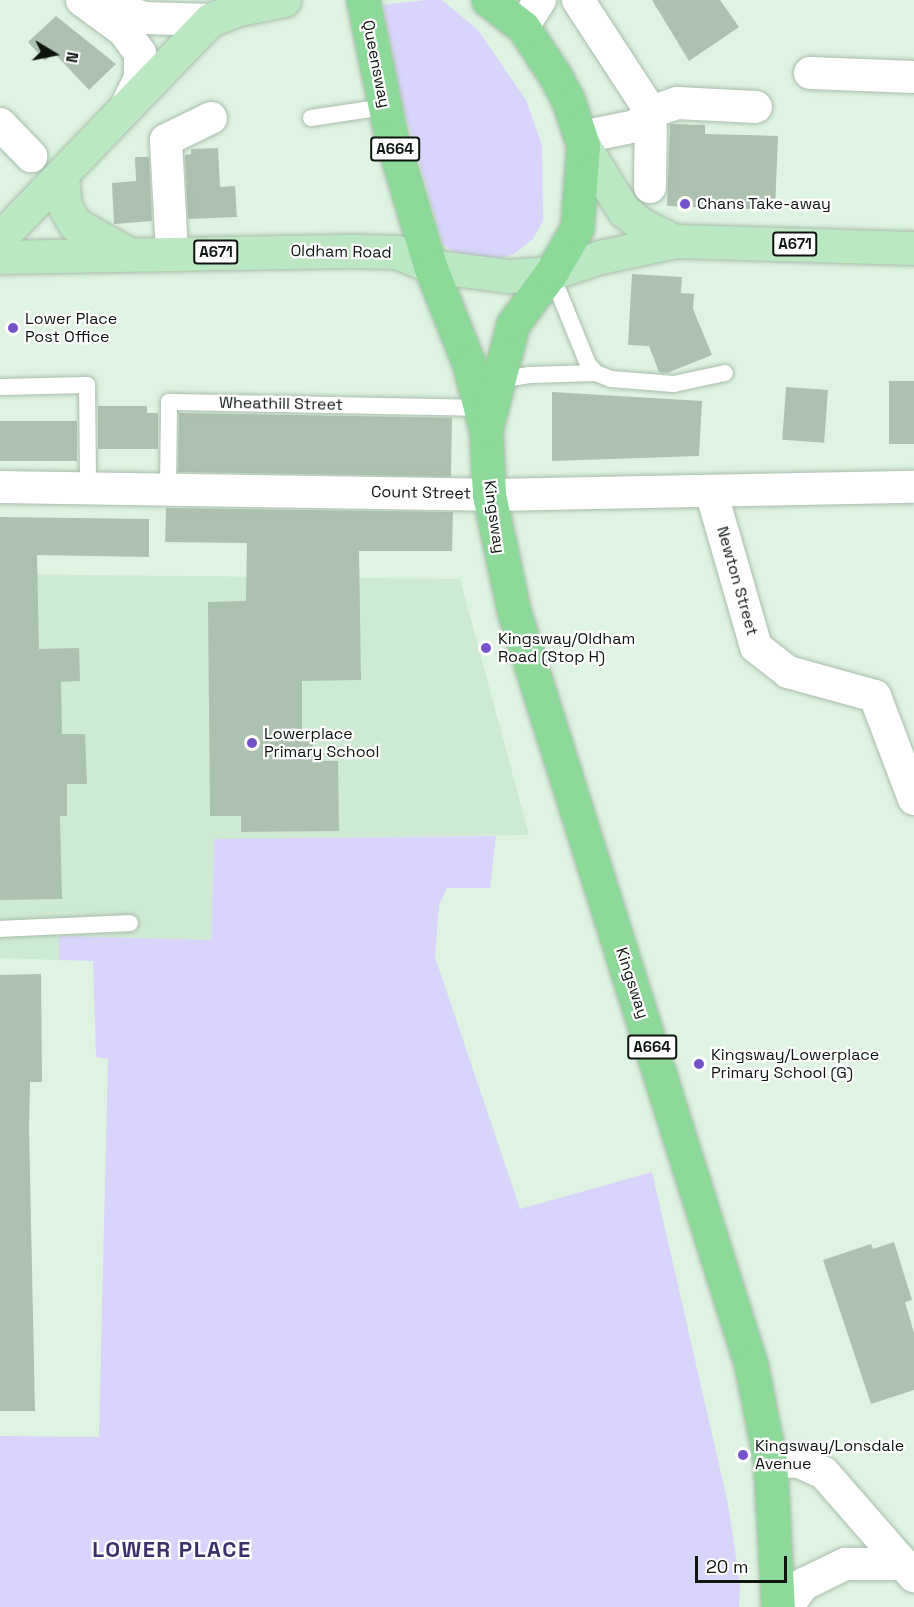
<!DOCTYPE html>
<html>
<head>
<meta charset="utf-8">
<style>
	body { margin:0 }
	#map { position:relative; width:914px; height:1607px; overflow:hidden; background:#def3e1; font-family:"Space Grotesk",sans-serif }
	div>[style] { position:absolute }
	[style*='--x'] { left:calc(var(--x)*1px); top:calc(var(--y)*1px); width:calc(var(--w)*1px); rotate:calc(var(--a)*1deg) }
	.built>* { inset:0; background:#cfead2 }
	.green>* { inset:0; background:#d9d4fc }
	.building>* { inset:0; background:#acc1af; transform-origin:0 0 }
	.roads { filter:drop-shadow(0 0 2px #a9bdab) drop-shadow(0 0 2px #a9bdab) }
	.lane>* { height:16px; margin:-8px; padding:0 8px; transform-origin:8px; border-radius:8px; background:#fff }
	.street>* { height:32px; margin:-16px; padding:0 16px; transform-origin:16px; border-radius:16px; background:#fff }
	.primary>* { height:33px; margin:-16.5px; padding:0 16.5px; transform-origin:16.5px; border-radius:16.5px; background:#bbe8c2 }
	.highway>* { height:33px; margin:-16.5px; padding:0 16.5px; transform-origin:16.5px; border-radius:16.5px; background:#8dd99a }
	.dots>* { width:16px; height:16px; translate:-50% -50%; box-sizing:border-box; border:3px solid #fff; border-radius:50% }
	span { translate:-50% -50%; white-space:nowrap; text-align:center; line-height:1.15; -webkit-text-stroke:4.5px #fff; paint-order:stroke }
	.shield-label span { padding:2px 4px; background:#fff; border:2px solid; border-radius:4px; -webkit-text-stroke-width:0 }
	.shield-label { font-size:15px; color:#0e150f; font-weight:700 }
	.street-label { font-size:16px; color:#0e150f }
	.poi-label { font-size:16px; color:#0e150f }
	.left { translate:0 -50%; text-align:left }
	.district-label { font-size:22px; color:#3d2f6a; font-weight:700; letter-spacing:1.5px }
	.north { position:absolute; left:24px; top:24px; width:60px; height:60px; -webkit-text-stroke:4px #fff; paint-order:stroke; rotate:100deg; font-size:16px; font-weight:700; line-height:24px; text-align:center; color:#0e150f }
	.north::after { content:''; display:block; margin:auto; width:21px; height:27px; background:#0e150f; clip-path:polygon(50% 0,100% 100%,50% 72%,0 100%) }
	.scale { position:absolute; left:695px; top:1556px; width:92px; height:27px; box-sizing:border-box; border:3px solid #0e150f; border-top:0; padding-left:8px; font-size:18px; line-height:21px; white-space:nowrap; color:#0e150f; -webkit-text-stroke:4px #fff; paint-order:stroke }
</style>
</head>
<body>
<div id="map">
	<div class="built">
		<i style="clip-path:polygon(0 574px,460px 579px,529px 835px,214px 840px,211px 940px,60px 936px,59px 960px,0 958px)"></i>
	</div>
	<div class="green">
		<i style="clip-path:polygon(425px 0,442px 0,478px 30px,526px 100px,542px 145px,543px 221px,533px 239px,514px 254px,493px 261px,457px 254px,443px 244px,402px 102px,383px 5px)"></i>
		<i style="clip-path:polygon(496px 836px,490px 888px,447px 888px,439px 905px,435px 957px,520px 1209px,652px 1172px,728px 1504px,740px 1584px,739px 1607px,0 1607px,0 1436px,99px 1437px,108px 1059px,96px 1057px,93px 961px,59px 960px,59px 936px,211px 940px,214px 839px)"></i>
	</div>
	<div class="building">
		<i style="clip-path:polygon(652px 0,720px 0,739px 27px,689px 61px)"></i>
		<i style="clip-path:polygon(56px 16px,116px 64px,89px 90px,54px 53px,45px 61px,28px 42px)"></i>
		<i style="clip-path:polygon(670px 124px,705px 125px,705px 134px,778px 136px,775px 210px,667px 206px)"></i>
		<i style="clip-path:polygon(218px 148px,220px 187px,235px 186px,237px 217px,188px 219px,185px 155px,191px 154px,191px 149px)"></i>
		<i style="clip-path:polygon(135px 157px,149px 157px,152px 221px,114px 224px,112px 183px,136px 181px)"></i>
		<i style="clip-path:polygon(632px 274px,682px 277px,681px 293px,694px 294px,693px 309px,712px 355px,667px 373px,659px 372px,649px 346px,628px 345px)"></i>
		<i style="left:889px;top:381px;width:25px;height:63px"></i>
		<i style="left:786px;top:387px;width:42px;height:53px;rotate:4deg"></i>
		<i style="clip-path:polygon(552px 392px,702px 401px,699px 456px,552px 461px)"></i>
		<i style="clip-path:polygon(98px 406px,147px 406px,147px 413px,158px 413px,158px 449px,98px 449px)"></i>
		<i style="left:179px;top:413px;width:273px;height:59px;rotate:1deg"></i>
		<i style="left:0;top:421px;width:77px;height:40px"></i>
		<i style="clip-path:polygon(166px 508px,453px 512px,452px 551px,359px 551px,361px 680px,302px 681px,302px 740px,313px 740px,313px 761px,338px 761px,339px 831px,241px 832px,241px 816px,210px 816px,208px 602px,246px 601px,247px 543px,165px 542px)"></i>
		<i style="clip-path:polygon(0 517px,149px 519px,149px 557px,37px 555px,39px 649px,79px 648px,80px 681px,61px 682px,62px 734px,85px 734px,87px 784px,67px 784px,67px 816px,60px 816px,62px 899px,0 900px)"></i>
		<i style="clip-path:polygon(41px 974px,42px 1082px,30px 1082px,29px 1128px,35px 1411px,0 1411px,0 975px)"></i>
		<i style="clip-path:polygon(894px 1242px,912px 1300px,905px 1302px,914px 1333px,914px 1390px,871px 1404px,823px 1260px,871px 1244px,873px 1249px)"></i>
	</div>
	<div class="roads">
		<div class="lane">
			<i style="--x:311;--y:118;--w:75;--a:-8.5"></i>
			<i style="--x:551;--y:273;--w:98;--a:67.9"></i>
			<i style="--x:588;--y:364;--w:12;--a:48"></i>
			<i style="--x:498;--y:380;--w:32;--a:-9"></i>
			<i style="--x:530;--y:375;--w:66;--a:-1.7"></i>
			<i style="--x:596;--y:373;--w:16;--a:22"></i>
			<i style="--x:611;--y:379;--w:63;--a:4.5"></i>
			<i style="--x:674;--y:384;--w:52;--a:-12.2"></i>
			<i style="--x:0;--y:387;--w:87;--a:-1.3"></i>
			<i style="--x:87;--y:385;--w:103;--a:89.4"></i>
			<i style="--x:168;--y:489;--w:87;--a:-89.3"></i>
			<i style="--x:169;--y:402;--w:310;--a:1.1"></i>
			<i style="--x:0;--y:929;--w:130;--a:-2.6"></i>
		</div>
		<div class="street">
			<i style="--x:82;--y:0;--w:52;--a:36.4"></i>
			<i style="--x:124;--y:31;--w:27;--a:54"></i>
			<i style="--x:140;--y:53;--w:25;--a:90"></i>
			<i style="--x:140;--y:78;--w:30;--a:116"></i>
			<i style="--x:578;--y:0;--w:134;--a:56.9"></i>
			<i style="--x:651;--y:112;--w:75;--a:90.8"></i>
			<i style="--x:102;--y:4;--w:45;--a:18"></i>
			<i style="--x:145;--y:18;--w:65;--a:1.8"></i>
			<i style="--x:523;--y:27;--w:32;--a:-58"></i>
			<i style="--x:810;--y:73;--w:104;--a:2.2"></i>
			<i style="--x:0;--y:124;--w:45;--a:45.9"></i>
			<i style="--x:582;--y:137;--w:55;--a:-11.5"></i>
			<i style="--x:636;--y:126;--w:21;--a:-43"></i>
			<i style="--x:651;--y:112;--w:28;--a:-19"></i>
			<i style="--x:677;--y:103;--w:79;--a:2.9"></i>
			<i style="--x:172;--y:252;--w:112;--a:-93.1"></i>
			<i style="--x:166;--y:140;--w:50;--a:-26.1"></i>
			<i style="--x:0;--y:487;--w:489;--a:0.9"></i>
			<i style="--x:489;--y:495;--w:425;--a:-1.1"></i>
			<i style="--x:711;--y:491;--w:162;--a:73.9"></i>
			<i style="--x:756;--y:647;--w:41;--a:38"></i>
			<i style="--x:788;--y:672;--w:90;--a:15.4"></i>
			<i style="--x:875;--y:696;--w:110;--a:69.3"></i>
			<i style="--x:770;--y:1461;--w:29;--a:2"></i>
			<i style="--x:799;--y:1462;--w:27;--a:24"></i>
			<i style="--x:824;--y:1473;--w:137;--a:48.9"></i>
			<i style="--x:787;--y:1607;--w:29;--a:-54"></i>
			<i style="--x:804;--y:1584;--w:46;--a:-26"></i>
			<i style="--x:845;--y:1564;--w:57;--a:0"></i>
		</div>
		<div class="primary">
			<i style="--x:583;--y:145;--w:78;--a:58.2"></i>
			<i style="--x:624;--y:211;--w:23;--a:38"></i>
			<i style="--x:642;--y:225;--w:37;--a:26"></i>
			<i style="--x:62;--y:178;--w:29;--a:84"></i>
			<i style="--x:65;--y:207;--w:20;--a:60"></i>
			<i style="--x:75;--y:224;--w:57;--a:29.2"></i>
			<i style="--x:0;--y:238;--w:303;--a:-46.1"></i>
			<i style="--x:210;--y:20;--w:31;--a:-21"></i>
			<i style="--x:239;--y:9;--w:46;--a:-11.3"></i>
			<i style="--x:0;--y:257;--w:357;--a:-1"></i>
			<i style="--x:357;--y:251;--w:40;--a:1.4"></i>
			<i style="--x:397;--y:252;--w:36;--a:23"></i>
			<i style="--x:430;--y:266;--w:80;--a:7.2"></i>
			<i style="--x:509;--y:276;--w:42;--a:-4.1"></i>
			<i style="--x:551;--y:273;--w:52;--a:-18.1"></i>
			<i style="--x:600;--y:257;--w:77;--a:-12"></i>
			<i style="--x:675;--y:241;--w:239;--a:1.7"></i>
		</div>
		<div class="highway">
			<i style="--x:363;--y:0;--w:139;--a:78.4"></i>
			<i style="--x:391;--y:136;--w:136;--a:73.3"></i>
			<i style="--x:430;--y:266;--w:105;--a:68.3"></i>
			<i style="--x:469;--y:364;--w:69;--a:75.8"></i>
			<i style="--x:486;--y:431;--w:64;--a:87.3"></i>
			<i style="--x:489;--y:495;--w:120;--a:77.9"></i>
			<i style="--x:514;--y:612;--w:789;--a:72.53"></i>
			<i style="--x:751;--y:1365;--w:98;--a:78.8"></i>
			<i style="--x:770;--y:1461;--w:146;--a:86.9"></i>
			<i style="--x:486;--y:429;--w:108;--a:-75.6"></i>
			<i style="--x:513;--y:324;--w:64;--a:-53.3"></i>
			<i style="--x:551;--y:273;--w:52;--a:-60"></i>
			<i style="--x:577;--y:228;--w:83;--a:-85.9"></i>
			<i style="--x:583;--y:145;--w:47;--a:-108.4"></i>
			<i style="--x:568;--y:100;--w:30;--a:-118"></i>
			<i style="--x:554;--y:74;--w:56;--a:-123.4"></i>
			<i style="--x:523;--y:27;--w:44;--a:-142.4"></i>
		</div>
	</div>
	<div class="dots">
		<i style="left:685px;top:204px;background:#7352cc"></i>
		<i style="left:13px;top:328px;background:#7352cc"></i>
		<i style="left:486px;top:648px;background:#7352cc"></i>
		<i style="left:252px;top:743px;background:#7352cc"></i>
		<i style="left:699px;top:1064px;background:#7352cc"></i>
		<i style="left:743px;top:1455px;background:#7352cc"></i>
	</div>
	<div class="shield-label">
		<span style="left:395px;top:149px">A664</span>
		<span style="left:795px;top:244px">A671</span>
		<span style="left:216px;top:252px">A671</span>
		<span style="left:652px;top:1047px">A664</span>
	</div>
	<div class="street-label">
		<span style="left:376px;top:64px;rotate:79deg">Queensway</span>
		<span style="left:341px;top:252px;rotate:1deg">Oldham Road</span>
		<span style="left:281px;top:404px;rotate:1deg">Wheathill Street</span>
		<span style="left:421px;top:493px;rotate:1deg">Count Street</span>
		<span style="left:494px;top:517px;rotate:82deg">Kingsway</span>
		<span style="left:737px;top:581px;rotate:74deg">Newton Street</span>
		<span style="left:632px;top:983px;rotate:72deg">Kingsway</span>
	</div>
	<div class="poi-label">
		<span class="left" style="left:697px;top:204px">Chans Take-away</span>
		<span class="left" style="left:25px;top:328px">Lower Place<br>Post Office</span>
		<span class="left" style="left:498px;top:648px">Kingsway/Oldham<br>Road (Stop H)</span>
		<span class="left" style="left:264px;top:743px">Lowerplace<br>Primary School</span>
		<span class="left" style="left:711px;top:1064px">Kingsway/Lowerplace<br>Primary School (G)</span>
		<span class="left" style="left:755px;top:1455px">Kingsway/Lonsdale<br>Avenue</span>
	</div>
	<div class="district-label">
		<span style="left:172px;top:1550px">LOWER PLACE</span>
	</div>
	<div class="north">N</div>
	<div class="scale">20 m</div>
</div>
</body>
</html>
